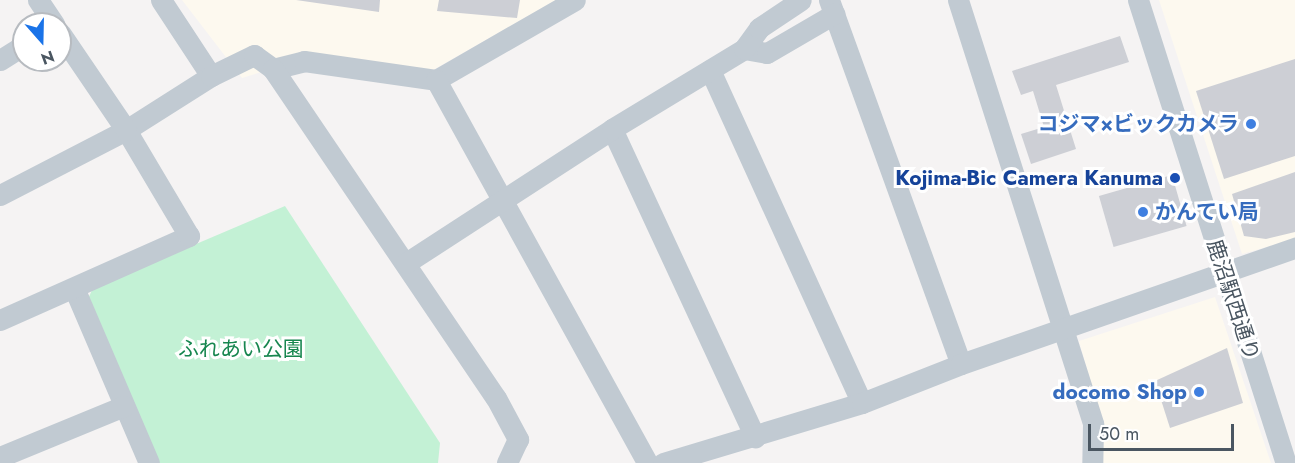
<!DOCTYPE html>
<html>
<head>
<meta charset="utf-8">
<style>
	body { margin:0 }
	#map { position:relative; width:1295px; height:463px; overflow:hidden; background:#f5f3f3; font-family:Jost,"Noto Sans JP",sans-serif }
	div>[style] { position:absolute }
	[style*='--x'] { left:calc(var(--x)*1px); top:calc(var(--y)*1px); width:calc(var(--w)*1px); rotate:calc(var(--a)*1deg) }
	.commercial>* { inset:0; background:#fdf9ef }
	.green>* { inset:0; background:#c3f1d5 }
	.building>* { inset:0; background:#cdcfd5; transform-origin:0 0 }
	.minor>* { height:21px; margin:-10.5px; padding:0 10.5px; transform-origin:10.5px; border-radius:10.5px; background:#c1cad2 }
	.dots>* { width:16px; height:16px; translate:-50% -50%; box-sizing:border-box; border:3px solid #fff; border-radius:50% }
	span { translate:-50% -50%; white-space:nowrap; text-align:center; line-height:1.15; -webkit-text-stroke:6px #fff; paint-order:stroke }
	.shop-label { font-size:21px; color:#366cbe; font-weight:700 }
	.right { translate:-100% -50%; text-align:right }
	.left { translate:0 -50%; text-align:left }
	.transit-label { font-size:21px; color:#164399; font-weight:700 }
	.street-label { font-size:21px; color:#4a5661 }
	.park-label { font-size:21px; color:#17864f }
	.north { position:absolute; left:12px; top:12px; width:60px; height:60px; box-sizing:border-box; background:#fff; border:2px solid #b7bbc0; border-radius:50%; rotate:160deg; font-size:16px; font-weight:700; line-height:24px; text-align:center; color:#4a5661 }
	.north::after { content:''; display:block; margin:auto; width:21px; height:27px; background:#1a73e8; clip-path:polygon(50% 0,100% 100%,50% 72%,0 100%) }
	.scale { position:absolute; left:1088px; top:424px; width:146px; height:27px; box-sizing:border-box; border:3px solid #4a5661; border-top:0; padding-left:8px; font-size:18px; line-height:21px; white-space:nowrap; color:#4a5661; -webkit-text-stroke:4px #fff; paint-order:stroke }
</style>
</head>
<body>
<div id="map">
	<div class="commercial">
		<i style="clip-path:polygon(182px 0,556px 0,433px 70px,304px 59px,242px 78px)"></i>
		<i style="clip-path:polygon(1159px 0,1295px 0,1295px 239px,1242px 254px)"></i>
		<i style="clip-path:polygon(1215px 297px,1271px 463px,1100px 463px,1103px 425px,1079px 341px)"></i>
	</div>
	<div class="green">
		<i style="clip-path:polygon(285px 206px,440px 443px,438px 463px,155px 463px,87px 301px,93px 288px)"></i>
	</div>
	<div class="building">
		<i style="clip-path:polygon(296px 0,380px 0,379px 12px)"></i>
		<i style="clip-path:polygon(439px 0,520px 0,517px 18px,437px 11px)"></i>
		<i style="clip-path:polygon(1120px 36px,1129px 62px,1056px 85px,1076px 149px,1031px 164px,1021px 134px,1044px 127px,1033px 91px,1021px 95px,1012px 71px)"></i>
		<i style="clip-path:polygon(1295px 59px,1295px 156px,1224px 179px,1196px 91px)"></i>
		<i style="clip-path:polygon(1295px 172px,1295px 232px,1266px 239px,1244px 236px,1232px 194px)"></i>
		<i style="left:1172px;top:175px;width:53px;height:76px;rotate:74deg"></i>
		<i style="clip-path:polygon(1227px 348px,1243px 403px,1170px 428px,1155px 381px)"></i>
	</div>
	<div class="minor">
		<i style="--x:38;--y:0;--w:29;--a:56"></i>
		<i style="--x:161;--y:0;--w:91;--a:56.7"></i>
		<i style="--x:829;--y:0;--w:387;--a:70.1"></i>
		<i style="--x:958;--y:0;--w:445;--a:72.3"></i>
		<i style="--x:1093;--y:424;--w:39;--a:91"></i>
		<i style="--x:1138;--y:0;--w:486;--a:72.3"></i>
		<i style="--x:744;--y:49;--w:23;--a:10"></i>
		<i style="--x:767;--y:53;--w:78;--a:-30.2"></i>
		<i style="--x:0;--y:60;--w:28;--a:-32"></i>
		<i style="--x:273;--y:69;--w:32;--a:-14"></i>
		<i style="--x:304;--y:61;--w:133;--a:8.2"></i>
		<i style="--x:436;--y:80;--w:160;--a:-29.9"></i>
		<i style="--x:710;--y:70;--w:366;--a:65.5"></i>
		<i style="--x:436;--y:80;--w:437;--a:61.1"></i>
		<i style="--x:612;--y:129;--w:340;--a:65.1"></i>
		<i style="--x:0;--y:195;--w:142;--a:-27.3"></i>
		<i style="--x:126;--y:130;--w:101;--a:-32.4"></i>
		<i style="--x:211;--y:76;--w:48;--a:-26"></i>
		<i style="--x:254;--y:55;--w:24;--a:36"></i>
		<i style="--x:273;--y:69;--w:397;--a:55.9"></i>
		<i style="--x:496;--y:398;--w:47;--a:61.8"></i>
		<i style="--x:518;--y:439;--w:26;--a:115"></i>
		<i style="--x:406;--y:263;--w:246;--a:-33"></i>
		<i style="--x:612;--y:129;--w:154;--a:-31.2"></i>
		<i style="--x:744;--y:49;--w:26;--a:-54"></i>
		<i style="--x:759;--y:28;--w:50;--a:-33.7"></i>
		<i style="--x:74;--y:288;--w:190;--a:66.8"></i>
		<i style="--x:0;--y:320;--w:207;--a:-24"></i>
		<i style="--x:189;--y:236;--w:123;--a:-120.7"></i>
		<i style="--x:126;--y:130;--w:117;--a:-124.2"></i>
		<i style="--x:0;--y:457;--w:134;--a:-22.4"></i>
		<i style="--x:663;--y:463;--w:208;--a:-16.8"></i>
		<i style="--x:862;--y:403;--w:106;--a:-21.5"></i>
		<i style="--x:961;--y:364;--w:354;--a:-19.2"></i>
	</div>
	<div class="dots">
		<i style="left:1251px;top:124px;background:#3f7fe0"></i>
		<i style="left:1175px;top:178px;background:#1a4fb4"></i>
		<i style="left:1143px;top:212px;background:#3f7fe0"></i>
		<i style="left:1199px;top:392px;background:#3f7fe0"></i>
	</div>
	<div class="shop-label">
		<span class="right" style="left:1239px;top:124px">コジマ×ビックカメラ</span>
		<span class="left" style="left:1155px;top:212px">かんてい局</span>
		<span class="right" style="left:1187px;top:392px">docomo Shop</span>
	</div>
	<div class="transit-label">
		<span class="right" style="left:1163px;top:178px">Kojima-Bic Camera Kanuma</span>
	</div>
	<div class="street-label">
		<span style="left:1233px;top:300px;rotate:72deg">鹿沼駅西通り</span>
	</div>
	<div class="park-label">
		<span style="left:241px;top:349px">ふれあい公園</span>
	</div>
	<div class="north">N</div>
	<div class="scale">50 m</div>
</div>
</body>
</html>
